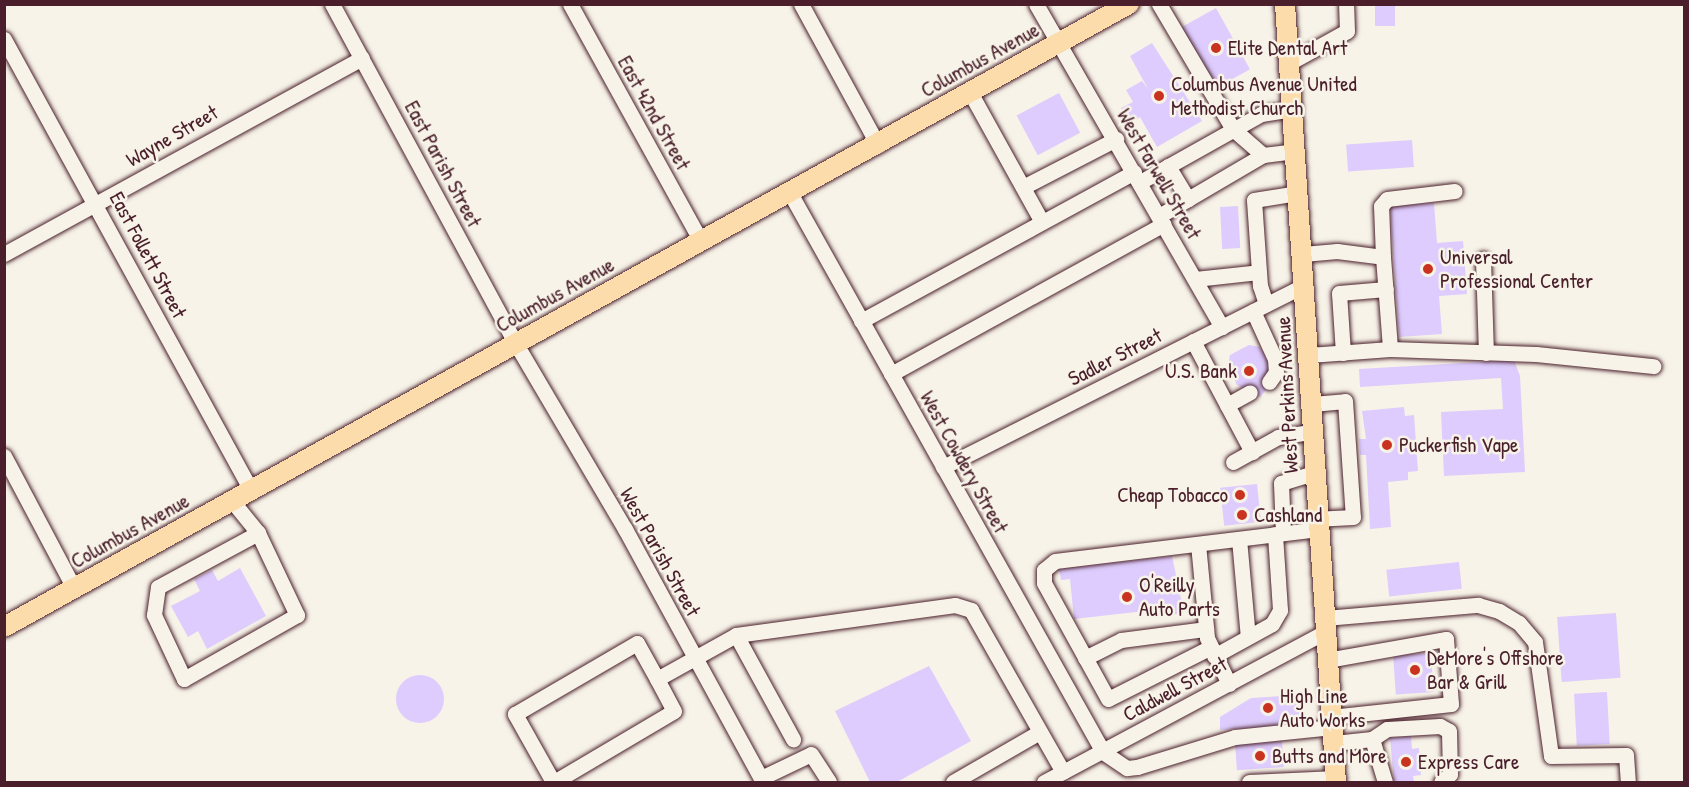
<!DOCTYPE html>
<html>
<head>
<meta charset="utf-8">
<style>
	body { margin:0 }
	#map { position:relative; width:1689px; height:787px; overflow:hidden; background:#f7f3e8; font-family:"Patrick Hand",sans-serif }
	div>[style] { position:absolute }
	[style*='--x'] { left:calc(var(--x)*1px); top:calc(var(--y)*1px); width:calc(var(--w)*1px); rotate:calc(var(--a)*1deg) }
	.building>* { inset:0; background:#ddccfd; transform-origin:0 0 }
	.round { border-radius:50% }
	.roads { filter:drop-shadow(0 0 2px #4a1f2b) drop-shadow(0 0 2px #4a1f2b) }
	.minor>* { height:15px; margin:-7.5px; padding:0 7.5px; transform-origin:7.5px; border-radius:7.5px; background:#f7f3e8 }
	.major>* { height:20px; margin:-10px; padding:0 10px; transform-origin:10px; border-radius:10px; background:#fddcac }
	.dots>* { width:16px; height:16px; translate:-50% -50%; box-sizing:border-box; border:3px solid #f7f3e8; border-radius:50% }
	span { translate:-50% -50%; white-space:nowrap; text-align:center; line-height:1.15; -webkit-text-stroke:5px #f7f3e8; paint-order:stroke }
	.poi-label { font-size:21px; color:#4a1f2b }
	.left { translate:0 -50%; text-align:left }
	.right { translate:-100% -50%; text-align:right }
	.street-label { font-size:21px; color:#4a1f2b }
	.frame { position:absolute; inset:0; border:6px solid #4a1f2b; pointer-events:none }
</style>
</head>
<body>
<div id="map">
	<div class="building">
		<i style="left:1375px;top:4px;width:20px;height:22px"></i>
		<i style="left:1216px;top:8px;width:70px;height:39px;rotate:61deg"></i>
		<i style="clip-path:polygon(1152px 43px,1202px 121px,1157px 147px,1140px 117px,1129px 123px,1121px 108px,1133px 102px,1126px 90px,1142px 81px,1148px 89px,1130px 56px)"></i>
		<i style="left:1059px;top:93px;width:45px;height:48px;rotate:62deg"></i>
		<i style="left:1412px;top:140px;width:27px;height:66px;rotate:86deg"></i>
		<i style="clip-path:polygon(1434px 203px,1437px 243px,1463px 241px,1467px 294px,1439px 296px,1442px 334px,1399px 337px,1390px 206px)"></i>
		<i style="left:1238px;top:206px;width:42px;height:18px;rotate:87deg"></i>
		<i style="clip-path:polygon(1249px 345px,1260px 347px,1270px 366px,1270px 385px,1260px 397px,1237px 385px,1228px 366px,1230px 355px)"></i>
		<i style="clip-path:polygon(1514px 360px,1520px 376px,1525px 472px,1444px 476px,1441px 412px,1503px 409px,1501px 378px,1360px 387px,1359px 369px)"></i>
		<i style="clip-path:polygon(1404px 407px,1405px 416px,1414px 415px,1418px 471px,1408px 472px,1408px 480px,1388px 482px,1391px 527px,1370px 529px,1366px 455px,1360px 455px,1359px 439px,1366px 439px,1362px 411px)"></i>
		<i style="left:1257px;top:484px;width:38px;height:37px;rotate:84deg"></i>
		<i style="clip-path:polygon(1172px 556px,1184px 613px,1155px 617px,1154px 610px,1074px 619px,1070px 579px,1061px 580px,1059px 569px)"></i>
		<i style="left:1459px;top:562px;width:27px;height:73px;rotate:84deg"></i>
		<i style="clip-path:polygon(240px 568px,266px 616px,207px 649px,198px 631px,188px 637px,171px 606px,200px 591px,194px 579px,212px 570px,218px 581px)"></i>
		<i style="left:1616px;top:613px;width:65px;height:59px;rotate:86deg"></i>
		<i style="left:1431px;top:653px;width:39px;height:38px;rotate:86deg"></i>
		<i style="clip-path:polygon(929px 666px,971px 741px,897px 782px,870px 782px,835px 711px)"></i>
		<i class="round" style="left:396px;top:675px;width:48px;height:48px"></i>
		<i style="left:1607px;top:692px;width:52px;height:33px;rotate:87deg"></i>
		<i style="clip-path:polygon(1299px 695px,1301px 725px,1220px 730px,1220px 717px,1251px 698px)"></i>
		<i style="clip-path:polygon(1411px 736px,1412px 749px,1419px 748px,1421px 775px,1413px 776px,1414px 782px,1394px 782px,1390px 738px)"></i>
		<i style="left:1282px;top:741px;width:26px;height:47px;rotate:86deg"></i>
	</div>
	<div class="roads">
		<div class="minor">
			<i style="--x:332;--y:4;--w:387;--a:61.6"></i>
			<i style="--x:516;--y:344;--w:215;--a:59.5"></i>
			<i style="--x:625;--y:529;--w:288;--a:61.4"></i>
			<i style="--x:570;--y:4;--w:271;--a:61.1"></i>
			<i style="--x:801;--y:4;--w:161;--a:61.4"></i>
			<i style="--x:1036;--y:4;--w:373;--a:60.1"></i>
			<i style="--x:1159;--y:4;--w:145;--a:59.4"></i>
			<i style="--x:1233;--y:129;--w:40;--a:41"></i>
			<i style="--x:4;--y:39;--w:516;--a:61.3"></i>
			<i style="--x:1289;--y:63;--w:66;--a:-28.9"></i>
			<i style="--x:1347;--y:31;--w:27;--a:-92"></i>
			<i style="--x:971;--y:94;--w:146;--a:61"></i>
			<i style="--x:1168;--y:166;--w:39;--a:59"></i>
			<i style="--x:1140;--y:182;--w:139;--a:-29.3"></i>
			<i style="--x:1261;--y:114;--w:32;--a:-9"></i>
			<i style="--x:1023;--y:187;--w:105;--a:-27.3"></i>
			<i style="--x:790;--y:193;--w:641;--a:60.75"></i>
			<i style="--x:1103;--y:752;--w:29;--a:34"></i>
			<i style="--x:1127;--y:768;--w:10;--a:-6"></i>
			<i style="--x:1137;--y:767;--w:102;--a:-17"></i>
			<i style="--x:1235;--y:737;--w:98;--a:-5.9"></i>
			<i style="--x:1159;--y:216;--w:121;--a:-30.4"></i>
			<i style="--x:1263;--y:155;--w:32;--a:-7"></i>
			<i style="--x:4;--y:254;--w:408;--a:-28.7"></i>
			<i style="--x:1303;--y:254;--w:34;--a:-5"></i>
			<i style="--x:1337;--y:251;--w:46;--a:7.4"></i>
			<i style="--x:1383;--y:257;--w:92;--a:85.6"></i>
			<i style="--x:1383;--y:257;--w:51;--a:-92.2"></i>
			<i style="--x:1381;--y:206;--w:9;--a:-49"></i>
			<i style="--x:1387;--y:199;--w:68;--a:-6.7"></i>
			<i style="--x:1483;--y:259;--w:94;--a:88.2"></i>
			<i style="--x:1195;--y:279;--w:64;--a:-6.2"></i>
			<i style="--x:1266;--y:304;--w:19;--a:-108"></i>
			<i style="--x:1260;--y:286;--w:86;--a:-94"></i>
			<i style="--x:1254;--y:200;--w:45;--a:-9"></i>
			<i style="--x:1253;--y:311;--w:53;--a:65.4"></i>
			<i style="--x:1275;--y:359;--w:13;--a:86"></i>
			<i style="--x:1276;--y:372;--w:12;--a:125"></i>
			<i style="--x:861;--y:321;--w:311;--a:-28.6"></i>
			<i style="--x:1193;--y:341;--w:126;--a:62"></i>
			<i style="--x:1343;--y:353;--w:60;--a:-93.8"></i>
			<i style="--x:1339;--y:293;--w:47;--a:-4.9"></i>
			<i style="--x:1309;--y:355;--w:81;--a:-4.2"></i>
			<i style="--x:1390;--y:349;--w:146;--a:2"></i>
			<i style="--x:1536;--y:354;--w:118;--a:5.9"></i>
			<i style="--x:891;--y:374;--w:311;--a:-28.8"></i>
			<i style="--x:1312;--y:404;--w:33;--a:-5"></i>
			<i style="--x:1345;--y:401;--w:116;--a:86.1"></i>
			<i style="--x:1353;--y:517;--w:34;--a:177"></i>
			<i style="--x:1227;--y:405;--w:26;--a:-29"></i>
			<i style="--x:4;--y:456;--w:149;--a:62.1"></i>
			<i style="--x:1233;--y:462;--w:51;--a:-29.1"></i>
			<i style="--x:1278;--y:437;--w:36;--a:-9"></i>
			<i style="--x:943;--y:467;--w:405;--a:-26.7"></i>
			<i style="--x:233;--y:502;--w:40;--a:51"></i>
			<i style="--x:258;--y:533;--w:91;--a:64.6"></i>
			<i style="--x:297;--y:615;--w:130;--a:150.5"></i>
			<i style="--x:184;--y:679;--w:71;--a:-115.1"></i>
			<i style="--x:154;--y:615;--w:28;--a:-82"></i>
			<i style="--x:158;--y:587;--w:114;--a:-28.4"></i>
			<i style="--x:1283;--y:533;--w:50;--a:-92.3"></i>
			<i style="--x:1281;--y:483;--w:37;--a:-17"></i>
			<i style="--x:1239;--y:539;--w:98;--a:84.8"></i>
			<i style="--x:1198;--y:544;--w:94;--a:84.5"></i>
			<i style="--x:1207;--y:638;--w:51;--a:64.4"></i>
			<i style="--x:1325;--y:618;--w:154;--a:-4.9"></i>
			<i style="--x:1478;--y:605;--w:22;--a:16"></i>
			<i style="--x:1499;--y:611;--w:23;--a:31"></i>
			<i style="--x:1519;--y:623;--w:25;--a:50"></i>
			<i style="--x:1535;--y:642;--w:115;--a:82"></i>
			<i style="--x:1551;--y:756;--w:75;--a:-0.8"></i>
			<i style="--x:1626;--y:755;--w:27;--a:86"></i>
			<i style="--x:736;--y:635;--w:119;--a:61.3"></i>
			<i style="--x:1211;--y:647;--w:115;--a:153.2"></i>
			<i style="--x:1108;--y:699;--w:132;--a:-118.9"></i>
			<i style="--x:1044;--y:583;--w:13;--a:-90"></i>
			<i style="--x:1044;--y:570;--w:14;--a:-39"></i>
			<i style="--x:1055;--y:561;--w:267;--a:-6.9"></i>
			<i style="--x:1214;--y:656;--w:66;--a:-28.9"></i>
			<i style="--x:1272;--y:624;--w:16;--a:-60"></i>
			<i style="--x:1280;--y:610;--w:76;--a:-93.8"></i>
			<i style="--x:1085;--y:658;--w:40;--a:-26.6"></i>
			<i style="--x:1121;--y:640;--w:86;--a:-7.4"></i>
			<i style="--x:1327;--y:660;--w:121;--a:-10"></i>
			<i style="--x:1446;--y:639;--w:65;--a:85.6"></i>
			<i style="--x:1451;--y:704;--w:121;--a:173.8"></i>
			<i style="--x:1372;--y:739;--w:45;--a:73.2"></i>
			<i style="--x:1334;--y:743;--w:38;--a:-6"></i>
			<i style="--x:1372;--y:739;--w:18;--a:-34"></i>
			<i style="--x:1387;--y:729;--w:53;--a:-3.2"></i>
			<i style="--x:1440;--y:726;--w:10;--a:29"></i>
			<i style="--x:1449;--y:731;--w:43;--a:88.7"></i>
			<i style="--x:1450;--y:774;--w:12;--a:138"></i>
			<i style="--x:761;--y:778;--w:55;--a:-25.6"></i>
			<i style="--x:811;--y:754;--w:33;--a:57"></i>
			<i style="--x:552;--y:780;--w:76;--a:-119.3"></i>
			<i style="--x:515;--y:714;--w:141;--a:-30.2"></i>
			<i style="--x:637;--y:643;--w:41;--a:60.9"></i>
			<i style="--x:554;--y:782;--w:139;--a:-30.6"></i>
			<i style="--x:674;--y:711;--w:36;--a:-118"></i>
			<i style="--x:657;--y:679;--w:90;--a:-29.1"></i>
			<i style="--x:736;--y:635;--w:221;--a:-7.8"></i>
			<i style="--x:955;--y:605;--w:17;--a:17"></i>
			<i style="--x:971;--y:610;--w:186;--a:60.4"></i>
			<i style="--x:953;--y:782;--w:98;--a:-30"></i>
			<i style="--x:1044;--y:782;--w:319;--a:-28.1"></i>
			<i style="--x:1249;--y:782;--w:87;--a:-2.6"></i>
		</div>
		<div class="major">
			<i style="--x:1285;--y:4;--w:780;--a:86.25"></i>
			<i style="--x:4;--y:627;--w:1286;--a:-28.98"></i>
		</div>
	</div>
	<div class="dots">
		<i style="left:1216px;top:48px;background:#c8321e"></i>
		<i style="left:1159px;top:96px;background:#c8321e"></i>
		<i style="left:1428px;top:269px;background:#c8321e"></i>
		<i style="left:1249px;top:371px;background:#c8321e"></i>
		<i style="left:1387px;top:445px;background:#c8321e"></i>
		<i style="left:1240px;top:495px;background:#c8321e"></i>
		<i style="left:1242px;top:515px;background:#c8321e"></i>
		<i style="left:1127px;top:597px;background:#c8321e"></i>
		<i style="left:1415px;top:670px;background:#c8321e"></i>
		<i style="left:1268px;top:708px;background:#c8321e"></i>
		<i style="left:1260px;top:756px;background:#c8321e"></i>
		<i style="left:1406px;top:762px;background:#c8321e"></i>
	</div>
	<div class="poi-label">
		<span class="left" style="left:1228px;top:48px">Elite Dental Art</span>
		<span class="left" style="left:1171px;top:96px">Columbus Avenue United<br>Methodist Church</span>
		<span class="left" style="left:1440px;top:269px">Universal<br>Professional Center</span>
		<span class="right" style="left:1237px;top:371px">U.S. Bank</span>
		<span class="left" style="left:1399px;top:445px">Puckerfish Vape</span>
		<span class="right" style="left:1228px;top:495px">Cheap Tobacco</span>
		<span class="left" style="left:1254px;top:515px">Cashland</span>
		<span class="left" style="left:1139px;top:597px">O'Reilly<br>Auto Parts</span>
		<span class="left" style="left:1427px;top:670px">DeMore's Offshore<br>Bar &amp; Grill</span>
		<span class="left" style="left:1280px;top:708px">High Line<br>Auto Works</span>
		<span class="left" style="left:1272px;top:756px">Butts and More</span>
		<span class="left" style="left:1418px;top:762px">Express Care</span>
	</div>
	<div class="street-label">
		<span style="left:980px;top:60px;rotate:-29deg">Columbus Avenue</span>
		<span style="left:654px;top:113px;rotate:61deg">East 42nd Street</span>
		<span style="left:172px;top:136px;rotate:-30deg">Wayne Street</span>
		<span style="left:443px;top:164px;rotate:62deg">East Parish Street</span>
		<span style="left:1159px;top:174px;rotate:60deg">West Farwell Street</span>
		<span style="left:148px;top:255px;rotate:62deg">East Follett Street</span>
		<span style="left:555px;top:295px;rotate:-29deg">Columbus Avenue</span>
		<span style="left:1115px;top:357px;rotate:-27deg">Sadler Street</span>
		<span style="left:1287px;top:395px;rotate:-93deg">West Perkins Avenue</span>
		<span style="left:964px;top:462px;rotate:61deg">West Cowdery Street</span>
		<span style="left:130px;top:531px;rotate:-29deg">Columbus Avenue</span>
		<span style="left:660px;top:552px;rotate:61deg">West Parish Street</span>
		<span style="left:1175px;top:689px;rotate:-28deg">Caldwell Street</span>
	</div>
	<div class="frame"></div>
</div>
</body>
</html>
